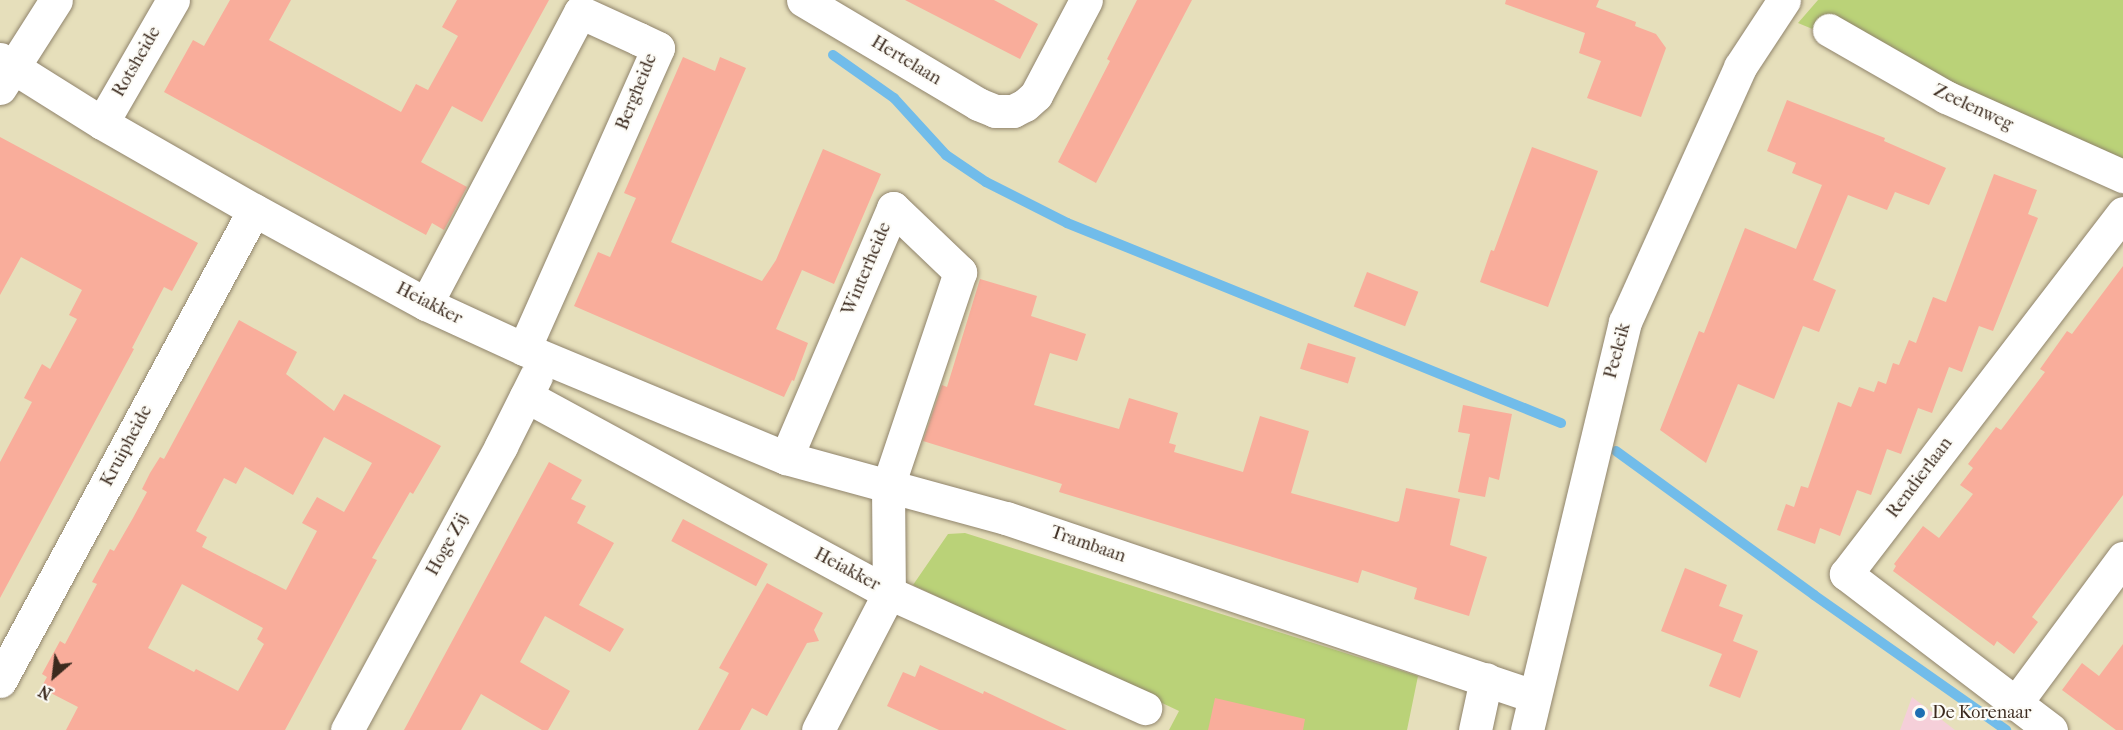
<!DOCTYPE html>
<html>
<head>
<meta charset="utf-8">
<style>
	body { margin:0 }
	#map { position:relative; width:2123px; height:730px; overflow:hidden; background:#e6dfbb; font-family:"IM FELL French Canon",serif }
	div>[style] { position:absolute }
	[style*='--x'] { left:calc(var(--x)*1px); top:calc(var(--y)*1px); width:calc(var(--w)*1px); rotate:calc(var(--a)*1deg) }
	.built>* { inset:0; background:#f5cfd9 }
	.green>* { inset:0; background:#bad278 }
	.stream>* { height:10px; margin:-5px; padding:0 5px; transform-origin:5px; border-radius:5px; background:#71bcea }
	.building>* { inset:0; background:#f9ad9b; transform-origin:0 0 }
	.roads { filter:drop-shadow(0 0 2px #90846c) drop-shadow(0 0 2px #90846c) }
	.minor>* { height:33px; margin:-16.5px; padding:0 16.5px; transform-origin:16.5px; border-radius:16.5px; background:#fff }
	.dots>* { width:16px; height:16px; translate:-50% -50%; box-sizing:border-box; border:3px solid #fdfcf7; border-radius:50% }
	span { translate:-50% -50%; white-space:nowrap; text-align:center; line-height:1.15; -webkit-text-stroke:4.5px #fdfcf7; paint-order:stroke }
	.street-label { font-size:18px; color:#3b2a1e }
	.poi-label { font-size:18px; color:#3b2a1e }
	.left { translate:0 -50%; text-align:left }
	.north { position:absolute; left:24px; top:646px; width:60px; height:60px; -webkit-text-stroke:4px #fdfcf7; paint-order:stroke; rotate:208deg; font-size:16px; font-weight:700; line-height:24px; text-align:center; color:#3b2a1e }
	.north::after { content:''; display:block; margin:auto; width:21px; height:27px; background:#3b2a1e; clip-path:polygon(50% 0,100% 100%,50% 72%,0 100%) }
</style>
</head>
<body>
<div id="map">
	<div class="built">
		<i style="clip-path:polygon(1912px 697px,1955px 730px,1900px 730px)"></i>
	</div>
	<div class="green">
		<i style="clip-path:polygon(1818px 0,2123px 0,2123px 166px,2082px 141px,1798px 23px)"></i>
		<i style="clip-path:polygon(965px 533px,1418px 676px,1407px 730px,1169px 730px,1179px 711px,913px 585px,948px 534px)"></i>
	</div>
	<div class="stream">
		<i style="--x:833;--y:55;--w:75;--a:35.2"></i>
		<i style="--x:894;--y:98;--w:77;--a:47.6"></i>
		<i style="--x:946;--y:155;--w:48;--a:34"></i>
		<i style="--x:986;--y:182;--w:91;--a:26.8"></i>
		<i style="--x:1067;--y:223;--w:533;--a:22.04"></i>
		<i style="--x:1616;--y:451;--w:245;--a:36"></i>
		<i style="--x:1814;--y:595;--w:235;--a:35.1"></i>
	</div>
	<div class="building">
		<i style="clip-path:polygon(230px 0,291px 0,269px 40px,401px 112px,416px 84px,428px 90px,458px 36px,442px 27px,457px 0,549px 0,482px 122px,452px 106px,421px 162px,467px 187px,444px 230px,432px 223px,426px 235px,164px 92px,193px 40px,204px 46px)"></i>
		<i style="clip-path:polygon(905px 0,994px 0,1038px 24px,1020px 59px)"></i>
		<i style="clip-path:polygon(1137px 0,1192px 0,1096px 183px,1058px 162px,1110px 61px,1107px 59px)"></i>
		<i style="clip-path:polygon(1506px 0,1599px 0,1596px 7px,1636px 22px,1635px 26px,1656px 34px,1666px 48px,1641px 117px,1587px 98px,1601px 61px,1579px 53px,1585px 33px,1505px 4px)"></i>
		<i style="clip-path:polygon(683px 57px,715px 71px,720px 57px,746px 68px,671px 242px,762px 281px,776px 260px,823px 149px,881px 174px,834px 284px,802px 270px,776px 329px,808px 343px,794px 381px,792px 380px,784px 397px,574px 306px,598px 252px,610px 257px,636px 198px,624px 193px)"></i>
		<i style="clip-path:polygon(1787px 100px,1885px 138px,1884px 141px,1946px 168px,1929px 205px,1895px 192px,1887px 210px,1848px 195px,1813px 280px,1836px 290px,1819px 332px,1803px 326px,1774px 399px,1738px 384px,1706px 463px,1660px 430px,1699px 331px,1704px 333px,1745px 228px,1796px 249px,1822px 185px,1792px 173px,1796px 163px,1767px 151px)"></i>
		<i style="clip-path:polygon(0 137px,198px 243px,172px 291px,164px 287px,132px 348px,134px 349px,0 598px,0 462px,32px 402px,24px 398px,42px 364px,50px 369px,77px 319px,69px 315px,82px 290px,21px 257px,0 295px)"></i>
		<i style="clip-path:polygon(1532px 147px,1598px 171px,1548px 307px,1480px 282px,1491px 250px,1494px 251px)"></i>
		<i style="clip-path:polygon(1994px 174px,2037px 190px,2028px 214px,2038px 218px,1993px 331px,1979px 326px,1962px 372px,1949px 367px,1932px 413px,1918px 408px,1901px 454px,1887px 449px,1871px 495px,1857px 490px,1840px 536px,1820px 528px,1815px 544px,1777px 530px,1786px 504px,1794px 507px,1801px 486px,1808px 488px,1838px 402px,1851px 407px,1859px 387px,1874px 392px,1878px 381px,1886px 384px,1893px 363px,1899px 365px,1909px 340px,1916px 343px,1933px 297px,1946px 302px)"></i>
		<i style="clip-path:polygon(2123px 266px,2123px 495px,2032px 617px,2038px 622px,2014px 654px,1997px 641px,1994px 646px,1947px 611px,1893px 571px,1896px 566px,1894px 564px,1923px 526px,1939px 538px,1973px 494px,1960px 485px,1973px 468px,1968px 464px,1996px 427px,2001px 430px,2045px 372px,2040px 369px,2067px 331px,2072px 334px)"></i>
		<i style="left:1367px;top:272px;width:55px;height:37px;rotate:21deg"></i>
		<i style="clip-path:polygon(980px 279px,1037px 296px,1031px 316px,1086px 334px,1077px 361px,1050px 353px,1034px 405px,1119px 429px,1129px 398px,1178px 413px,1169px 443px,1176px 445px,1174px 452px,1243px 472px,1260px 416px,1309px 431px,1291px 493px,1396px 522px,1399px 521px,1406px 488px,1460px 499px,1450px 545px,1487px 557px,1469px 616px,1414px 599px,1417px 588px,1362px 570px,1358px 583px,1059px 492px,1062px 484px,923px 441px,942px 385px,947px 387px)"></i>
		<i style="clip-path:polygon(evenodd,239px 320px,297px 352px,286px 374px,334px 411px,344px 394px,441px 446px,413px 494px,410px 492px,372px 558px,377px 560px,285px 730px,66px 730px,78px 707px,41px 688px,47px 677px,42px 674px,60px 641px,65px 644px,97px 584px,92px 582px,110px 549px,114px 551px,133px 518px,147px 492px,142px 489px,150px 473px,160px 457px,164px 459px,239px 320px,324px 437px,372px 463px,344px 512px,317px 497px,302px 523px,317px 531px,286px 590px,202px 547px,207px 537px,196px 531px,224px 478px,236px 484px,245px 467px,293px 495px,324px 437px,239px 320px,182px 584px,263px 628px,257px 639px,264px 644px,238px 691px,196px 669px,194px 672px,148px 648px,182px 584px)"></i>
		<i style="left:1308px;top:343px;width:50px;height:27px;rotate:17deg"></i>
		<i style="clip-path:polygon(1463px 405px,1512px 414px,1499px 480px,1489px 477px,1485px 497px,1458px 492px,1470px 434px,1458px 432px)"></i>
		<i style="clip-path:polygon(549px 462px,582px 480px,571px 499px,586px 506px,577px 523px,614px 543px,579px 605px,624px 629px,610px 652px,545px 616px,520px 662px,570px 691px,548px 730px,542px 730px,481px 694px,461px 730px,404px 730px)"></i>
		<i style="left:683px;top:519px;width:96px;height:25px;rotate:28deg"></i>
		<i style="clip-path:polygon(1685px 568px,1727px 585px,1719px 606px,1743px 615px,1733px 641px,1758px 651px,1740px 698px,1709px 686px,1722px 654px,1661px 631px)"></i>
		<i style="clip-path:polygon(767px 583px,823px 613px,814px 630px,819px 641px,807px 643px,767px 716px,752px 708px,740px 730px,698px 730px,729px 673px,719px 668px)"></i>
		<i style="clip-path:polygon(2123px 644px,2123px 730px,2116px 730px,2062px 690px,2082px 663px,2099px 676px)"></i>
		<i style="clip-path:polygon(920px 665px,983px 694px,984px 691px,1067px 730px,939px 730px,887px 706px,903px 672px,915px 677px)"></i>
		<i style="clip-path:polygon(1215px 698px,1305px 719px,1303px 730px,1208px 730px)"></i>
	</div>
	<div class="roads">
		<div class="minor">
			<i style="--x:803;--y:0;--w:204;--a:30.7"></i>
			<i style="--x:978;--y:104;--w:18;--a:22"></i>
			<i style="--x:995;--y:111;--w:18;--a:0"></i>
			<i style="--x:1013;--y:111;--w:13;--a:-27"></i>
			<i style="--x:1025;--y:105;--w:15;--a:-42"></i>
			<i style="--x:1036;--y:95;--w:107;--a:-62.2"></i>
			<i style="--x:1829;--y:30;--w:135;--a:29.8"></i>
			<i style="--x:1946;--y:97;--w:194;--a:24.1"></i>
			<i style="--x:0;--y:59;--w:120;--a:32.1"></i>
			<i style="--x:102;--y:123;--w:175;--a:29.8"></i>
			<i style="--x:254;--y:210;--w:196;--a:28.7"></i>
			<i style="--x:426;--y:304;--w:108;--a:24.7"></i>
			<i style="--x:524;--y:349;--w:284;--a:22.6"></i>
			<i style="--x:786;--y:458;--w:228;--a:15.3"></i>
			<i style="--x:1006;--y:518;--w:556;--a:18.66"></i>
			<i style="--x:0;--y:88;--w:104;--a:-57.5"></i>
			<i style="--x:102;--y:123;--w:142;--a:-60"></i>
			<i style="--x:426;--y:304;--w:330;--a:-62.2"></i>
			<i style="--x:580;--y:12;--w:65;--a:24.6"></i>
			<i style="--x:639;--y:39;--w:21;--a:25"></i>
			<i style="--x:658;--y:48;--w:329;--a:114"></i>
			<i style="--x:526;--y:396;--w:413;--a:28.5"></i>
			<i style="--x:889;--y:593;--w:281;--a:24.2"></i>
			<i style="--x:786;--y:458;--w:272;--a:-66.8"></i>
			<i style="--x:893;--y:208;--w:93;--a:43.7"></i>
			<i style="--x:960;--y:272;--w:226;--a:108.6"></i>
			<i style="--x:888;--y:486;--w:107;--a:89.5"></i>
			<i style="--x:889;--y:593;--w:154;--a:117.4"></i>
			<i style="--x:0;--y:681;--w:535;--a:-61.66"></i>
			<i style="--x:2015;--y:704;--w:182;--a:-53.5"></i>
			<i style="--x:347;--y:730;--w:323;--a:-61.5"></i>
			<i style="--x:501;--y:446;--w:78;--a:-63.4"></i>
			<i style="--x:1475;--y:730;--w:52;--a:-77.8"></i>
			<i style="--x:1527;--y:730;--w:420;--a:-76.5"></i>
			<i style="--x:1625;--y:322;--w:280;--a:-65.7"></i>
			<i style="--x:1740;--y:67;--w:80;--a:-56.7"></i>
			<i style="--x:2051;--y:730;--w:258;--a:-142.7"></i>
			<i style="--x:1846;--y:574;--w:455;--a:-52.5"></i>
		</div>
	</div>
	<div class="dots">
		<i style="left:1920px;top:713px;background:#1f6fb2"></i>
	</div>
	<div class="street-label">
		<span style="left:906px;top:61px;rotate:31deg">Hertelaan</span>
		<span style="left:137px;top:62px;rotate:-60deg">Rotsheide</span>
		<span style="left:637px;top:92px;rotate:-68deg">Bergheide</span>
		<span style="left:1973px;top:108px;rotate:25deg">Zeelenweg</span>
		<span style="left:867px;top:269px;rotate:-67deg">Winterheide</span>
		<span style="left:429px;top:304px;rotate:27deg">Heiakker</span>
		<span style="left:1618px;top:351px;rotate:-75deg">Peeleik</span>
		<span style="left:127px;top:446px;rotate:-62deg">Kruipheide</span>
		<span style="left:1920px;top:478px;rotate:-53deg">Rendierlaan</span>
		<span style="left:448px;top:545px;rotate:-61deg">Hoge Zij</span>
		<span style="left:1088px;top:545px;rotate:19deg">Trambaan</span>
		<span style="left:847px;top:570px;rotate:28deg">Heiakker</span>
	</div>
	<div class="poi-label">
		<span class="left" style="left:1932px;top:713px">De Korenaar</span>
	</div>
	<div class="north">N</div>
</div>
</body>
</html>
